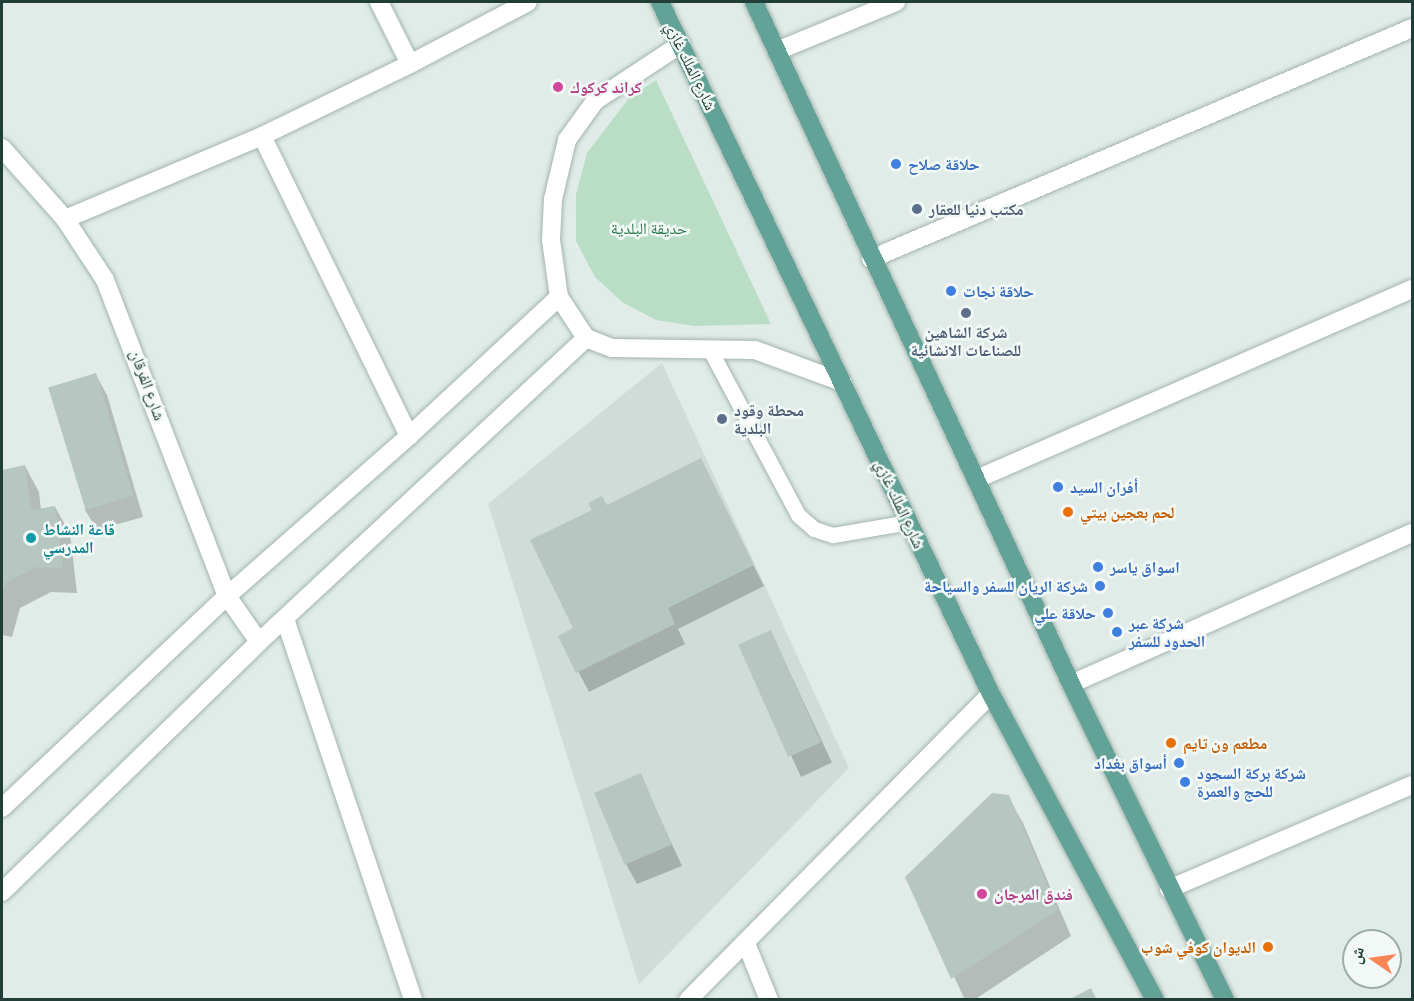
<!DOCTYPE html>
<html>
<head>
<meta charset="utf-8">
<style>
	body { margin:0 }
	#map { position:relative; width:1414px; height:1001px; overflow:hidden; background:#e1ece8; font-family:"Archivo Narrow","Noto Naskh Arabic",sans-serif }
	div>[style] { position:absolute }
	[style*='--x'] { left:calc(var(--x)*1px); top:calc(var(--y)*1px); width:calc(var(--w)*1px); rotate:calc(var(--a)*1deg) }
	.built>* { inset:0; background:#cfdcd7 }
	.green>* { inset:0; background:#b9dec5 }
	.shadow>* { inset:0; background:#0003; transform-origin:0 0 }
	.building>* { inset:0; background:#b6c7c1; transform-origin:0 0 }
	.roads { filter:drop-shadow(0 0 2px #a3b4af) drop-shadow(0 0 2px #a3b4af) }
	.service>* { height:15px; margin:-7.5px; padding:0 7.5px; transform-origin:7.5px; border-radius:7.5px; background:#fff }
	.minor>* { height:18px; margin:-9px; padding:0 9px; transform-origin:9px; border-radius:9px; background:#fff }
	.secondary>* { height:18px; margin:-9px; padding:0 9px; transform-origin:9px; border-radius:9px; background:#fff }
	.primary>* { height:18px; margin:-9px; padding:0 9px; transform-origin:9px; border-radius:9px; background:#63a397 }
	.dots>* { width:16px; height:16px; translate:-50% -50%; box-sizing:border-box; border:3px solid #f1f8f5; border-radius:50% }
	span { translate:-50% -50%; white-space:nowrap; text-align:center; line-height:1.15; -webkit-text-stroke:5px #f1f8f5; paint-order:stroke }
	.street-label { font-size:16px; color:#203d37 }
	.hotel-label { font-size:16px; color:#b23c85; font-weight:700 }
	.left { translate:0 -50%; text-align:left }
	.shop-label { font-size:16px; color:#366cbe; font-weight:700 }
	.right { translate:-100% -50%; text-align:right }
	.service-label { font-size:16px; color:#4e5e75; font-weight:700 }
	.park-label { font-size:16px; color:#29764b }
	.food-label { font-size:16px; color:#c56008; font-weight:700 }
	.culture-label { font-size:16px; color:#0d838f; font-weight:700 }
	.frame { position:absolute; inset:0; border:3px solid #203d37; pointer-events:none }
	.north { position:absolute; left:1342px; top:929px; width:60px; height:60px; box-sizing:border-box; background:#f1f8f5; border:2px solid #9dada9; border-radius:50%; rotate:283deg; font-size:16px; font-weight:700; line-height:24px; text-align:center; color:#203d37 }
	.north::after { content:''; display:block; margin:auto; width:21px; height:27px; background:#f88553; clip-path:polygon(50% 0,100% 100%,50% 72%,0 100%) }
</style>
</head>
<body>
<div id="map">
	<div class="built">
		<i style="clip-path:polygon(662px 363px,849px 768px,639px 984px,488px 504px)"></i>
	</div>
	<div class="green">
		<i style="clip-path:polygon(656px 80px,771px 324px,694px 326px,656px 320px,622px 302px,595px 277px,576px 241px,576px 194px,587px 153px,629px 98px)"></i>
	</div>
	<div class="shadow">
		<i style="clip-path:polygon(96px 375px,107px 395px,143px 517px,97px 530px,85px 510px)"></i>
		<i style="clip-path:polygon(700px 460px,764px 586px,678px 629px,685px 644px,589px 692px,560px 637px,575px 629px,607px 506px)"></i>
		<i style="clip-path:polygon(25px 466px,39px 492px,41px 510px,55px 507px,70px 533px,77px 593px,51px 592px,20px 608px,12px 637px,2px 635px,2px 471px)"></i>
		<i style="left:771px;top:632px;width:144px;height:34px;rotate:65deg"></i>
		<i style="clip-path:polygon(640px 775px,682px 866px,637px 884px,626px 864px)"></i>
		<i style="clip-path:polygon(1008px 797px,1023px 823px,1071px 936px,974px 1000px,965px 1000px,907px 877px)"></i>
	</div>
	<div class="building">
		<i style="left:96px;top:373px;width:128px;height:50px;rotate:73deg"></i>
		<i style="clip-path:polygon(701px 458px,754px 565px,668px 608px,675px 624px,576px 673px,558px 636px,573px 628px,530px 540px,592px 510px,588px 503px,602px 496px,607px 505px)"></i>
		<i style="clip-path:polygon(25px 465px,31px 510px,55px 506px,63px 568px,36px 567px,6px 582px,2px 594px,2px 470px)"></i>
		<i style="left:771px;top:630px;width:123px;height:36px;rotate:66deg"></i>
		<i style="left:641px;top:773px;width:78px;height:51px;rotate:67deg"></i>
		<i style="clip-path:polygon(992px 793px,1009px 795px,1058px 910px,951px 979px,905px 877px)"></i>
		<i style="clip-path:polygon(1091px 988px,1097px 1000px,1068px 1000px)"></i>
	</div>
	<div class="roads">
		<div class="service">
			<i style="--x:709;--y:348;--w:189;--a:61.9"></i>
			<i style="--x:798;--y:515;--w:21;--a:41"></i>
			<i style="--x:814;--y:529;--w:20;--a:18"></i>
			<i style="--x:833;--y:535;--w:77;--a:-9.7"></i>
		</div>
		<div class="minor">
			<i style="--x:379;--y:2;--w:69;--a:63.4"></i>
			<i style="--x:777;--y:51;--w:129;--a:-22.4"></i>
			<i style="--x:262;--y:136;--w:165;--a:-25.9"></i>
			<i style="--x:410;--y:64;--w:133;--a:-27.7"></i>
			<i style="--x:2;--y:148;--w:95;--a:48.4"></i>
			<i style="--x:65;--y:219;--w:73;--a:56.7"></i>
			<i style="--x:105;--y:280;--w:339;--a:68.9"></i>
			<i style="--x:227;--y:596;--w:56;--a:55.2"></i>
			<i style="--x:65;--y:219;--w:214;--a:-22.8"></i>
			<i style="--x:262;--y:136;--w:334;--a:63.9"></i>
			<i style="--x:871;--y:259;--w:588;--a:-23.12"></i>
			<i style="--x:977;--y:479;--w:475;--a:-23.6"></i>
			<i style="--x:285;--y:619;--w:402;--a:71.4"></i>
			<i style="--x:1071;--y:684;--w:373;--a:-23.9"></i>
			<i style="--x:1169;--y:889;--w:264;--a:-23.2"></i>
			<i style="--x:746;--y:943;--w:61;--a:68"></i>
			<i style="--x:688;--y:1000;--w:431;--a:-45.3"></i>
		</div>
		<div class="secondary">
			<i style="--x:681;--y:44;--w:103;--a:146.5"></i>
			<i style="--x:595;--y:101;--w:48;--a:125.7"></i>
			<i style="--x:567;--y:140;--w:61;--a:103.3"></i>
			<i style="--x:553;--y:199;--w:41;--a:92.8"></i>
			<i style="--x:551;--y:240;--w:58;--a:82"></i>
			<i style="--x:559;--y:297;--w:49;--a:56.6"></i>
			<i style="--x:586;--y:338;--w:28;--a:21"></i>
			<i style="--x:612;--y:348;--w:143;--a:0.8"></i>
			<i style="--x:755;--y:350;--w:93;--a:20.2"></i>
			<i style="--x:2;--y:808;--w:309;--a:-43.3"></i>
			<i style="--x:227;--y:596;--w:242;--a:-41.3"></i>
			<i style="--x:409;--y:436;--w:205;--a:-42.8"></i>
			<i style="--x:2;--y:892;--w:359;--a:-44.2"></i>
			<i style="--x:259;--y:642;--w:446;--a:-42.9"></i>
		</div>
		<div class="primary">
			<i style="--x:660;--y:2;--w:767;--a:64.44"></i>
			<i style="--x:991;--y:694;--w:347;--a:61.8"></i>
			<i style="--x:754;--y:2;--w:752;--a:65.07"></i>
			<i style="--x:1071;--y:684;--w:352;--a:64"></i>
		</div>
	</div>
	<div class="dots">
		<i style="left:558px;top:87px;background:#d1479c"></i>
		<i style="left:896px;top:164px;background:#3f7fe0"></i>
		<i style="left:917px;top:209px;background:#5c6f8a"></i>
		<i style="left:951px;top:291px;background:#3f7fe0"></i>
		<i style="left:966px;top:313px;background:#5c6f8a"></i>
		<i style="left:722px;top:419px;background:#5c6f8a"></i>
		<i style="left:1058px;top:487px;background:#3f7fe0"></i>
		<i style="left:1068px;top:512px;background:#e8710a"></i>
		<i style="left:31px;top:538px;background:#0f9aa8"></i>
		<i style="left:1098px;top:567px;background:#3f7fe0"></i>
		<i style="left:1100px;top:586px;background:#3f7fe0"></i>
		<i style="left:1108px;top:613px;background:#3f7fe0"></i>
		<i style="left:1117px;top:632px;background:#3f7fe0"></i>
		<i style="left:1171px;top:743px;background:#e8710a"></i>
		<i style="left:1179px;top:763px;background:#3f7fe0"></i>
		<i style="left:1185px;top:782px;background:#3f7fe0"></i>
		<i style="left:982px;top:894px;background:#d1479c"></i>
		<i style="left:1268px;top:947px;background:#e8710a"></i>
	</div>
	<div class="street-label">
		<span style="left:691px;top:66px;rotate:64deg">شارع الملك غازي</span>
		<span style="left:148px;top:385px;rotate:70deg">شارع الفرقان</span>
		<span style="left:900px;top:504px;rotate:65deg">شارع الملك غازي</span>
	</div>
	<div class="hotel-label">
		<span class="left" style="left:570px;top:87px">كراند كركوك</span>
		<span class="left" style="left:994px;top:894px">فندق المرجان</span>
	</div>
	<div class="shop-label">
		<span class="left" style="left:908px;top:164px">حلاقة صلاح</span>
		<span class="left" style="left:963px;top:291px">حلاقة نجات</span>
		<span class="left" style="left:1070px;top:487px">أفران السيد</span>
		<span class="left" style="left:1110px;top:567px">اسواق ياسر</span>
		<span class="right" style="left:1088px;top:586px">شركة الريان للسفر والسياحة</span>
		<span class="right" style="left:1096px;top:613px">حلاقة علي</span>
		<span class="left" style="left:1129px;top:632px">شركة عبر<br>الحدود للسفر</span>
		<span class="right" style="left:1167px;top:763px">أسواق بغداد</span>
		<span class="left" style="left:1197px;top:782px">شركة بركة السجود<br>للحج والعمرة</span>
	</div>
	<div class="service-label">
		<span class="left" style="left:929px;top:209px">مكتب دنيا للعقار</span>
		<span style="left:966px;top:341px">شركة الشاهين<br>للصناعات الانشائية</span>
		<span class="left" style="left:734px;top:419px">محطة وقود<br>البلدية</span>
	</div>
	<div class="park-label">
		<span style="left:649px;top:228px">حديقة البلدية</span>
	</div>
	<div class="food-label">
		<span class="left" style="left:1080px;top:512px">لحم بعجين بيتي</span>
		<span class="left" style="left:1183px;top:743px">مطعم ون تايم</span>
		<span class="right" style="left:1256px;top:947px">الديوان كوفي شوب</span>
	</div>
	<div class="culture-label">
		<span class="left" style="left:43px;top:538px">قاعة النشاط<br>المدرسي</span>
	</div>
	<div class="frame"></div>
	<div class="north">ش</div>
</div>
</body>
</html>
